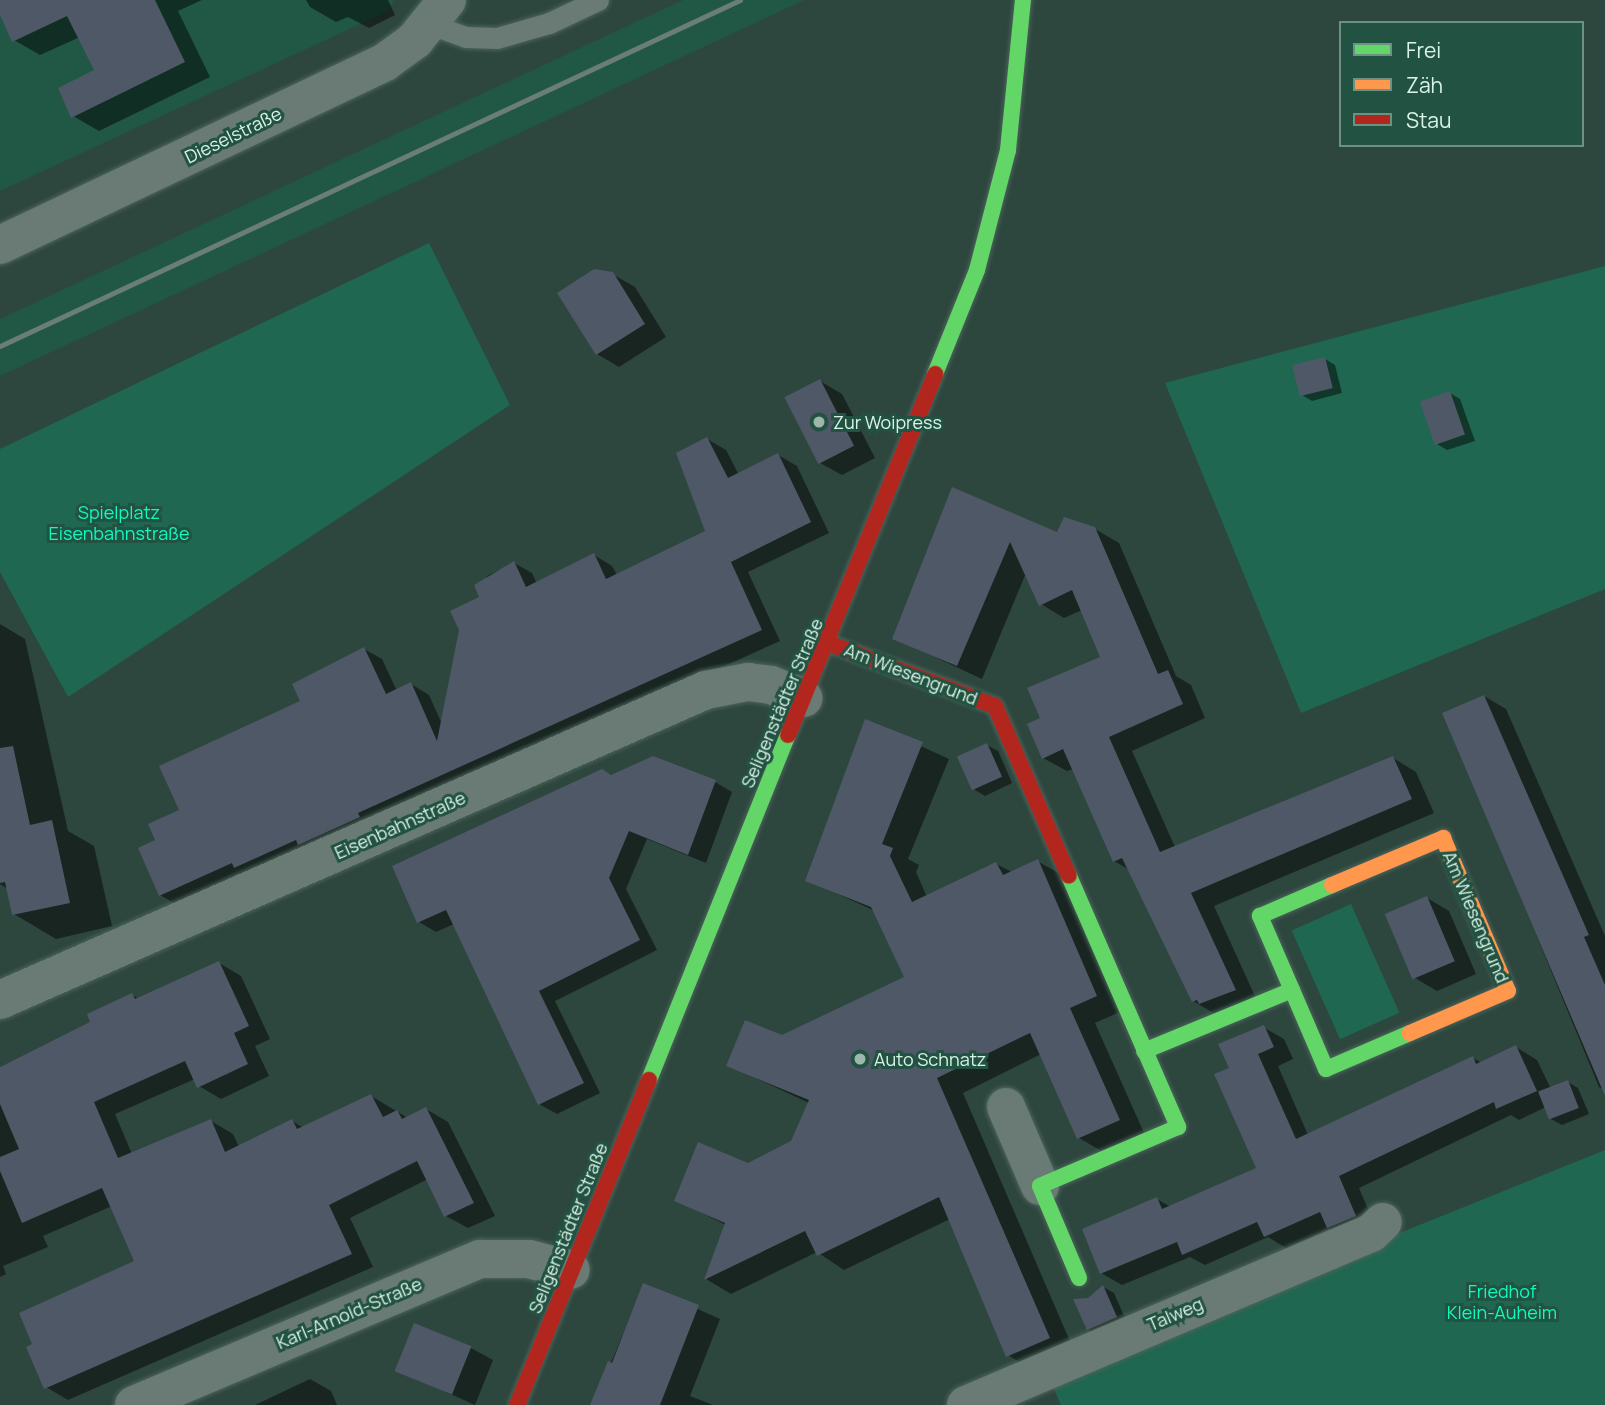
<!DOCTYPE html>
<html>
<head>
<meta charset="utf-8">
<style>
	body { margin:0 }
	#map { position:relative; width:1605px; height:1405px; overflow:hidden; background:#2d473e; font-family:Manrope,sans-serif }
	div>[style] { position:absolute }
	[style*='--x'] { left:calc(var(--x)*1px); top:calc(var(--y)*1px); width:calc(var(--w)*1px); rotate:calc(var(--a)*1deg) }
	.built>* { inset:0; background:#215745 }
	.green>* { inset:0; background:#1f6750; transform-origin:0 0 }
	.shadow>* { inset:0; background:#0007 }
	.building>* { inset:0; background:#4f5866; transform-origin:0 0 }
	.roads { filter:drop-shadow(0 0 2px #4c635b) drop-shadow(0 0 2px #4c635b) }
	.lane>* { height:21px; margin:-10.5px; padding:0 10.5px; transform-origin:10.5px; border-radius:10.5px; background:#697b74 }
	.street>* { height:38px; margin:-19px; padding:0 19px; transform-origin:19px; border-radius:19px; background:#697b74 }
	.fast>* { height:16px; margin:-8px; padding:0 8px; transform-origin:8px; border-radius:8px; background:#63d668 }
	.slow>* { height:16px; margin:-8px; padding:0 8px; transform-origin:8px; border-radius:8px; background:#ff974d }
	.jam>* { height:16px; margin:-8px; padding:0 8px; transform-origin:8px; border-radius:8px; background:#b3261e }
	.rail>* { height:5px; margin:-2.5px; padding:0 2.5px; transform-origin:2.5px; border-radius:2.5px; background:#6a7e76 }
	.dots>* { width:19px; height:19px; translate:-50% -50%; box-sizing:border-box; border:4px solid #225241; border-radius:50% }
	span { translate:-50% -50%; white-space:nowrap; text-align:center; line-height:1.15; -webkit-text-stroke:6px #225241; paint-order:stroke }
	.street-label { font-size:18px; color:#daf3e8 }
	.poi-label { font-size:18px; color:#daf3e8 }
	.left { translate:0 -50%; text-align:left }
	.park-label { font-size:18px; color:#0ffbbf }
	.legend { position:absolute; left:1339px; top:21px; width:245px; height:126px; box-sizing:border-box; background:#225241; border:2px solid #6c9284; margin:0; padding:9px 12px; list-style:none; font-size:21px; color:#daf3e8 }
	.legend li { display:flex; align-items:center; gap:14px; height:35px }
	.legend b { width:35px; border:2px solid #6c9284 }
</style>
</head>
<body>
<div id="map">
	<div class="built">
		<i style="clip-path:polygon(0 0,394px 0,386px 12px,0 191px)"></i>
		<i style="clip-path:polygon(683px 0,804px 0,0 376px,0 319px)"></i>
	</div>
	<div class="green">
		<i style="clip-path:polygon(429px 243px,510px 405px,68px 697px,0 572px,0 449px)"></i>
		<i style="clip-path:polygon(1605px 266px,1605px 589px,1301px 713px,1165px 383px)"></i>
		<i style="left:1351px;top:904px;width:119px;height:65px;rotate:66deg"></i>
		<i style="clip-path:polygon(1605px 1150px,1605px 1405px,1061px 1405px,1048px 1375px)"></i>
	</div>
	<div class="shadow">
		<i style="clip-path:polygon(0 0,202px 0,178px 11px,210px 77px,99px 131px,73px 116px,96px 71px,80px 37px,40px 55px,14px 40px,0 11px)"></i>
		<i style="clip-path:polygon(306px 0,388px 0,395px 15px,369px 28px,348px 17px,336px 22px,310px 7px)"></i>
		<i style="clip-path:polygon(612px 274px,635px 287px,666px 337px,619px 367px,597px 354px)"></i>
		<i style="clip-path:polygon(1325px 359px,1335px 365px,1342px 393px,1312px 401px,1302px 395px)"></i>
		<i style="clip-path:polygon(820px 381px,842px 394px,875px 458px,842px 475px,820px 463px)"></i>
		<i style="clip-path:polygon(1450px 393px,1460px 399px,1475px 441px,1447px 450px,1437px 444px)"></i>
		<i style="clip-path:polygon(707px 439px,726px 450px,739px 475px,778px 455px,797px 466px,829px 533px,748px 572px,780px 641px,376px 823px,179px 906px,160px 895px,157px 841px,182px 811px,364px 649px,382px 659px,397px 691px,411px 684px,429px 695px,442px 724px,487px 576px,514px 563px,532px 573px,537px 584px,594px 555px,612px 566px,617px 575px,707px 531px)"></i>
		<i style="clip-path:polygon(953px 489px,1058px 535px,1095px 529px,1119px 543px,1176px 676px,1191px 685px,1205px 718px,1132px 751px,1175px 847px,1393px 758px,1416px 772px,1434px 813px,1214px 906px,1258px 1003px,1217px 1015px,1193px 1001px,1130px 870px,1114px 861px,1073px 769px,1067px 771px,1043px 758px,1042px 719px,1103px 658px,1082px 610px,1064px 618px,1041px 604px,1026px 573px,982px 679px,894px 638px)"></i>
		<i style="clip-path:polygon(0 624px,25px 639px,68px 831px,94px 846px,112px 926px,56px 939px,14px 914px,8px 889px,0 884px)"></i>
		<i style="clip-path:polygon(1484px 696px,1506px 709px,1605px 936px,1605px 1090px,1599px 1087px,1445px 714px)"></i>
		<i style="clip-path:polygon(866px 721px,949px 759px,908px 859px,919px 865px,916px 872px,927px 897px,996px 864px,1012px 872px,1037px 861px,1064px 876px,1122px 1011px,1095px 1023px,1145px 1135px,1105px 1153px,1079px 1138px,1041px 1054px,963px 1093px,1075px 1353px,1034px 1371px,1008px 1355px,950px 1219px,844px 1270px,817px 1252px,731px 1294px,706px 1279px,726px 1225px,676px 1200px,793px 1143px,809px 1103px,728px 1065px,906px 978px,875px 911px,807px 880px)"></i>
		<i style="clip-path:polygon(987px 745px,998px 751px,1012px 783px,985px 796px,975px 790px)"></i>
		<i style="clip-path:polygon(611px 776px,715px 782px,732px 792px,706px 863px,647px 839px,626px 889px,657px 950px,555px 1001px,600px 1093px,557px 1114px,539px 1104px,454px 924px,436px 932px,419px 922px)"></i>
		<i style="clip-path:polygon(1427px 898px,1449px 911px,1476px 974px,1437px 991px,1415px 978px)"></i>
		<i style="clip-path:polygon(219px 963px,241px 976px,270px 1039px,255px 1046px,269px 1076px,221px 1099px,199px 1086px,195px 1079px,115px 1114px,132px 1154px,211px 1121px,233px 1134px,239px 1147px,292px 1121px,304px 1128px,371px 1096px,408px 1118px,426px 1109px,448px 1122px,495px 1216px,468px 1228px,446px 1216px,428px 1179px,350px 1218px,373px 1267px,68px 1400px,46px 1387px,136px 1262px,112px 1206px,43px 1236px,48px 1247px,3px 1266px,6px 1274px,0 1277px,0 1067px,92px 1022px,132px 995px,139px 999px)"></i>
		<i style="clip-path:polygon(1263px 1027px,1284px 1039px,1293px 1059px,1278px 1066px,1308px 1135px,1473px 1058px,1482px 1063px,1516px 1047px,1537px 1060px,1551px 1089px,1568px 1082px,1578px 1088px,1589px 1114px,1562px 1125px,1551px 1119px,1546px 1107px,1519px 1120px,1511px 1115px,1359px 1188px,1376px 1228px,1349px 1239px,1330px 1228px,1286px 1248px,1268px 1237px,1205px 1265px,1190px 1257px,1122px 1285px,1101px 1273px,1157px 1199px,1171px 1207px,1258px 1169px,1231px 1069px)"></i>
		<i style="clip-path:polygon(644px 1285px,720px 1319px,690px 1396px,713px 1405px,593px 1405px)"></i>
		<i style="clip-path:polygon(1103px 1287px,1114px 1293px,1127px 1323px,1099px 1335px,1088px 1329px,1089px 1300px)"></i>
		<i style="clip-path:polygon(471px 1348px,493px 1360px,475px 1405px,397px 1370px)"></i>
		<i style="clip-path:polygon(310px 1379px,331px 1391px,337px 1405px,255px 1405px)"></i>
	</div>
	<div class="building">
		<i style="clip-path:polygon(0 0,155px 0,185px 62px,71px 118px,58px 88px,94px 70px,67px 16px,12px 42px,0 15px)"></i>
		<i style="clip-path:polygon(594px 269px,613px 272px,645px 324px,596px 355px,557px 293px)"></i>
		<i style="left:1325px;top:357px;width:32px;height:34px;rotate:76deg"></i>
		<i style="left:820px;top:379px;width:75px;height:40px;rotate:63deg"></i>
		<i style="left:1450px;top:391px;width:46px;height:32px;rotate:71deg"></i>
		<i style="clip-path:polygon(707px 437px,728px 478px,778px 453px,811px 522px,731px 562px,762px 630px,358px 813px,360px 817px,298px 845px,296px 840px,234px 868px,232px 863px,159px 896px,138px 848px,155px 840px,148px 824px,179px 810px,159px 766px,300px 701px,292px 684px,364px 647px,386px 694px,411px 682px,437px 741px,459px 630px,450px 611px,479px 597px,474px 585px,514px 561px,526px 587px,594px 553px,606px 579px,705px 531px,676px 453px)"></i>
		<i style="clip-path:polygon(952px 487px,1057px 532px,1064px 517px,1095px 527px,1158px 674px,1168px 670px,1183px 704px,1109px 737px,1160px 852px,1393px 756px,1412px 799px,1191px 893px,1236px 990px,1199px 1004px,1197px 1000px,1192px 1002px,1122px 858px,1113px 862px,1063px 749px,1042px 759px,1027px 724px,1040px 718px,1027px 688px,1100px 657px,1072px 590px,1039px 606px,1010px 542px,957px 666px,892px 639px)"></i>
		<i style="clip-path:polygon(1484px 695px,1589px 935px,1584px 937px,1605px 985px,1605px 1096px,1442px 713px)"></i>
		<i style="clip-path:polygon(865px 719px,923px 742px,882px 844px,893px 848px,890px 856px,912px 902px,996px 862px,1003px 875px,1038px 859px,1097px 996px,1070px 1008px,1120px 1120px,1077px 1139px,1030px 1033px,937px 1078px,1050px 1338px,1006px 1357px,939px 1197px,817px 1256px,805px 1231px,704px 1280px,725px 1223px,674px 1201px,698px 1142px,748px 1163px,791px 1141px,809px 1100px,726px 1066px,745px 1020px,782px 1035px,904px 977px,871px 907px,805px 881px)"></i>
		<i style="left:987px;top:743px;width:37px;height:33px;rotate:66deg"></i>
		<i style="clip-path:polygon(13px 746px,30px 825px,52px 820px,70px 903px,12px 915px,5px 882px,0 883px,0 748px)"></i>
		<i style="clip-path:polygon(653px 756px,716px 780px,688px 855px,629px 831px,609px 878px,640px 940px,539px 991px,584px 1083px,538px 1105px,446px 910px,417px 923px,392px 866px,602px 769px,611px 775px)"></i>
		<i style="left:1427px;top:896px;width:71px;height:46px;rotate:67deg"></i>
		<i style="clip-path:polygon(219px 961px,249px 1026px,234px 1033px,248px 1064px,197px 1088px,185px 1061px,94px 1102px,118px 1158px,211px 1119px,225px 1152px,292px 1119px,297px 1129px,371px 1094px,383px 1117px,397px 1110px,402px 1119px,426px 1107px,474px 1203px,444px 1217px,417px 1161px,329px 1205px,352px 1254px,44px 1389px,26px 1347px,32px 1344px,19px 1313px,134px 1261px,102px 1188px,22px 1223px,0 1171px,0 1157px,19px 1149px,0 1104px,0 1067px,90px 1022px,87px 1014px,132px 993px,135px 999px)"></i>
		<i style="clip-path:polygon(1264px 1025px,1274px 1047px,1258px 1054px,1296px 1139px,1473px 1056px,1476px 1064px,1516px 1045px,1537px 1091px,1496px 1109px,1494px 1102px,1339px 1176px,1356px 1216px,1327px 1228px,1320px 1212px,1264px 1237px,1257px 1222px,1182px 1255px,1177px 1242px,1100px 1274px,1082px 1229px,1157px 1197px,1162px 1209px,1256px 1168px,1214px 1074px,1229px 1068px,1218px 1044px)"></i>
		<i style="left:1568px;top:1080px;width:30px;height:32px;rotate:69deg"></i>
		<i style="clip-path:polygon(643px 1283px,699px 1305px,660px 1405px,590px 1405px,608px 1361px,612px 1363px)"></i>
		<i style="clip-path:polygon(1103px 1285px,1117px 1317px,1087px 1330px,1073px 1299px,1088px 1298px)"></i>
		<i style="left:414px;top:1323px;width:62px;height:52px;rotate:22deg"></i>
	</div>
	<div class="roads">
		<div class="lane">
			<i style="--x:430;--y:24;--w:38;--a:20"></i>
			<i style="--x:466;--y:37;--w:31;--a:2"></i>
			<i style="--x:497;--y:38;--w:54;--a:-16.1"></i>
			<i style="--x:549;--y:23;--w:54;--a:-25.1"></i>
		</div>
		<div class="street">
			<i style="--x:0;--y:245;--w:426;--a:-25.4"></i>
			<i style="--x:385;--y:62;--w:37;--a:-36"></i>
			<i style="--x:415;--y:40;--w:51;--a:-51.3"></i>
			<i style="--x:0;--y:1000;--w:771;--a:-23.71"></i>
			<i style="--x:706;--y:690;--w:43;--a:-10.8"></i>
			<i style="--x:748;--y:682;--w:23;--a:7"></i>
			<i style="--x:771;--y:685;--w:35;--a:22"></i>
			<i style="--x:1006;--y:1107;--w:86;--a:66.7"></i>
			<i style="--x:134;--y:1405;--w:376;--a:-22.9"></i>
			<i style="--x:480;--y:1259;--w:49;--a:0"></i>
			<i style="--x:529;--y:1259;--w:43;--a:14.7"></i>
			<i style="--x:966;--y:1405;--w:440;--a:-23"></i>
			<i style="--x:1371;--y:1233;--w:16;--a:-43"></i>
		</div>
		<div class="fast">
			<i style="--x:935;--y:374;--w:112;--a:-68"></i>
			<i style="--x:977;--y:270;--w:124;--a:-75.5"></i>
			<i style="--x:1008;--y:150;--w:151;--a:-84.3"></i>
			<i style="--x:1069;--y:876;--w:274;--a:66.5"></i>
			<i style="--x:1178;--y:1127;--w:150;--a:156.9"></i>
			<i style="--x:1040;--y:1186;--w:100;--a:67"></i>
			<i style="--x:1292;--y:990;--w:86;--a:66.7"></i>
			<i style="--x:1326;--y:1069;--w:91;--a:-23.2"></i>
			<i style="--x:1144;--y:1051;--w:160;--a:-22.4"></i>
			<i style="--x:1292;--y:990;--w:81;--a:-113.4"></i>
			<i style="--x:1260;--y:916;--w:78;--a:-23.3"></i>
			<i style="--x:649;--y:1080;--w:372;--a:-68.1"></i>
		</div>
		<div class="slow">
			<i style="--x:1332;--y:885;--w:121;--a:-22.9"></i>
			<i style="--x:1443;--y:838;--w:166;--a:67"></i>
			<i style="--x:1508;--y:991;--w:107;--a:156.8"></i>
		</div>
		<div class="jam">
			<i style="--x:828;--y:643;--w:178;--a:20.7"></i>
			<i style="--x:995;--y:706;--w:185;--a:66.5"></i>
			<i style="--x:788;--y:735;--w:390;--a:-67.8"></i>
			<i style="--x:517;--y:1405;--w:351;--a:-67.9"></i>
		</div>
	</div>
	<div class="rail">
		<i style="--x:0;--y:346;--w:817;--a:-25.06"></i>
	</div>
	<div class="dots">
		<i style="left:819px;top:422px;background:#9db7ac"></i>
		<i style="left:860px;top:1059px;background:#9db7ac"></i>
	</div>
	<div class="street-label">
		<span style="left:233px;top:135px;rotate:-26deg">Dieselstraße</span>
		<span style="left:911px;top:674px;rotate:21deg">Am Wiesengrund</span>
		<span style="left:782px;top:703px;rotate:-67deg">Seligenstädter Straße</span>
		<span style="left:400px;top:825px;rotate:-24deg">Eisenbahnstraße</span>
		<span style="left:1476px;top:917px;rotate:67deg">Am Wiesengrund</span>
		<span style="left:568px;top:1228px;rotate:-68deg">Seligenstädter Straße</span>
		<span style="left:349px;top:1313px;rotate:-23deg">Karl-Arnold-Straße</span>
		<span style="left:1175px;top:1314px;rotate:-23deg">Talweg</span>
	</div>
	<div class="poi-label">
		<span class="left" style="left:833px;top:422px">Zur Woipress</span>
		<span class="left" style="left:874px;top:1059px">Auto Schnatz</span>
	</div>
	<div class="park-label">
		<span style="left:119px;top:523px">Spielplatz<br>Eisenbahnstraße</span>
		<span style="left:1502px;top:1302px">Friedhof<br>Klein-Auheim</span>
	</div>
	<ul class="legend">
	<li><b style="height:9px;background:#63d668"></b>Frei</li>
	<li><b style="height:9px;background:#ff974d"></b>Zäh</li>
	<li><b style="height:9px;background:#b3261e"></b>Stau</li>
	</ul>
</div>
</body>
</html>
